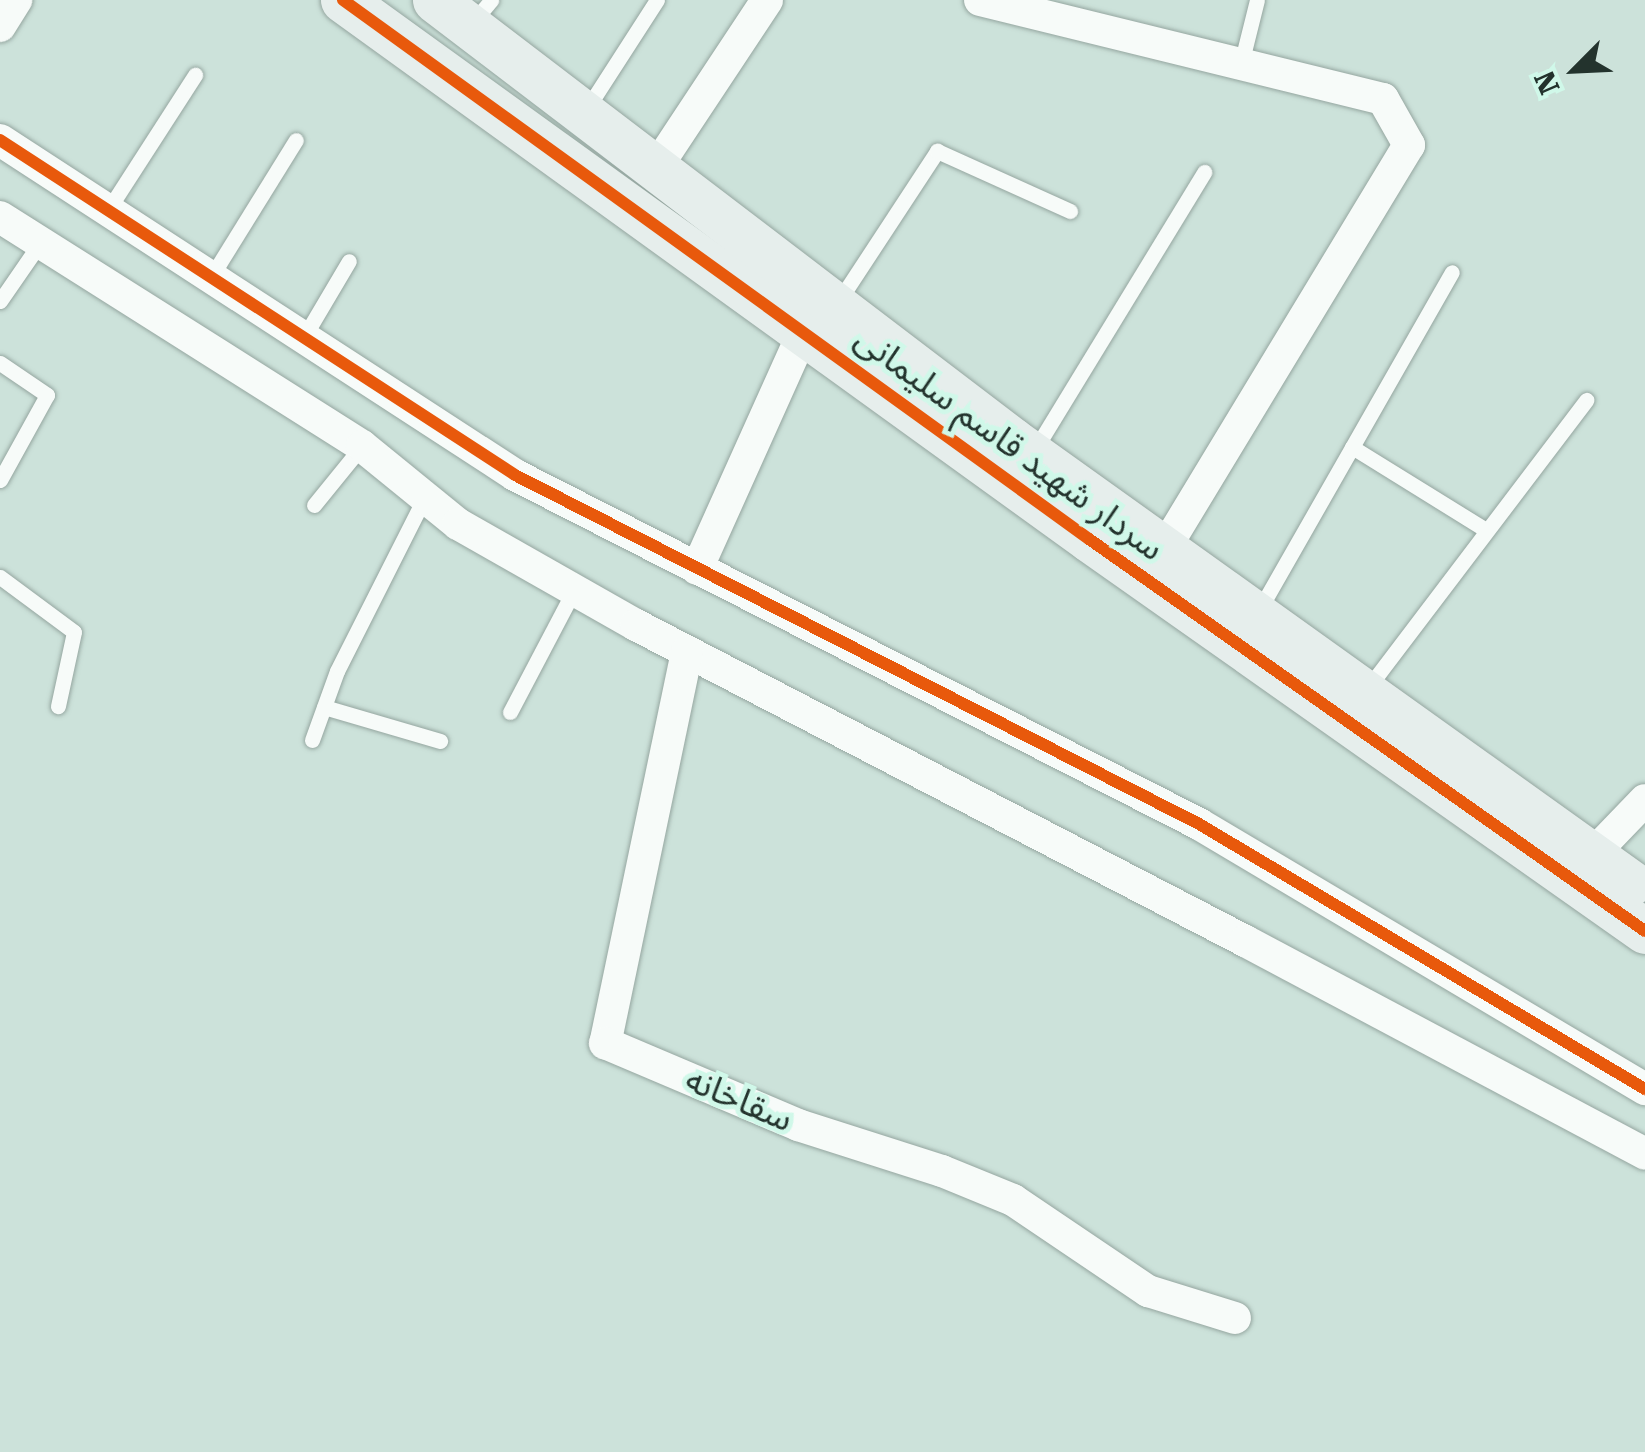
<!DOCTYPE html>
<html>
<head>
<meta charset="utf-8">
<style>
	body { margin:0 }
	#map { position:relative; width:1645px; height:1452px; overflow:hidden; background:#cce2da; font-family:"Roboto Serif","Noto Sans Arabic",serif }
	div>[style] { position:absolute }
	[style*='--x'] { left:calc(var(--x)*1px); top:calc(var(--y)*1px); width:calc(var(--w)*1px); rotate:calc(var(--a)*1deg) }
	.roads { filter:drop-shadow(0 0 2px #95a6a0) drop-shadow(0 0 2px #95a6a0) }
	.lane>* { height:15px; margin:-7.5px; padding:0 7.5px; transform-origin:7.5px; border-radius:7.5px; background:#f7fbf9 }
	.street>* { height:32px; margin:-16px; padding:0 16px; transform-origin:16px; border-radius:16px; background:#f7fbf9 }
	.secondary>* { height:45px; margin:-22.5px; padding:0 22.5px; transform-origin:22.5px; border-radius:22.5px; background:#e6eeec }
	.cycleway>* { height:12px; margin:-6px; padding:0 6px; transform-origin:6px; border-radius:6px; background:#e8590c }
	span { translate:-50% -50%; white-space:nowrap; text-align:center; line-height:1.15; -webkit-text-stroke:10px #d0f8e9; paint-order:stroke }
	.street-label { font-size:35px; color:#23332d }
	.north { position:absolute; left:1525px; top:20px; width:100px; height:100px; -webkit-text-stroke:8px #d0f8e9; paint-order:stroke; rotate:246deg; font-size:28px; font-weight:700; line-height:40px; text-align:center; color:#23332d }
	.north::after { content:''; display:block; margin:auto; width:35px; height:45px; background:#23332d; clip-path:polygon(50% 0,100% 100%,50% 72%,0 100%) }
</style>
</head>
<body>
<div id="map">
	<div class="roads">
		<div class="lane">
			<i style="--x:472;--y:23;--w:30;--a:-50"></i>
			<i style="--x:1241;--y:64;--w:66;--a:-76"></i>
			<i style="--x:586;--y:110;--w:131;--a:-57.2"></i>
			<i style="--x:108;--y:210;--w:161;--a:-57.2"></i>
			<i style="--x:211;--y:277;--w:161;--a:-58.2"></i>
			<i style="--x:0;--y:301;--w:70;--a:-55.4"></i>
			<i style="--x:838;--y:302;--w:181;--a:-56.7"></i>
			<i style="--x:937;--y:151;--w:146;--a:24.3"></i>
			<i style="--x:304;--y:337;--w:88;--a:-59.4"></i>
			<i style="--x:0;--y:363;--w:57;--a:34.2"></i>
			<i style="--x:47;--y:395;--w:97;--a:118.9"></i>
			<i style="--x:1352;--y:447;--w:155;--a:31.8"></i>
			<i style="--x:1034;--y:451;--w:327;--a:-58.6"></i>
			<i style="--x:314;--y:505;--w:76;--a:-50.9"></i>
			<i style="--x:0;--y:577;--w:92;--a:36.6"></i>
			<i style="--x:74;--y:632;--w:76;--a:102.2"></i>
			<i style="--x:1258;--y:612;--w:391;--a:-60.3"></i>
			<i style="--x:1367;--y:689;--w:363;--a:-52.8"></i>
			<i style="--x:324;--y:707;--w:121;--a:16.3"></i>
			<i style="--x:510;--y:712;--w:138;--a:-62.3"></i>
			<i style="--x:312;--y:740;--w:73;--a:-70.1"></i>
			<i style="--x:337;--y:671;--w:195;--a:-63.2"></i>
		</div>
		<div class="street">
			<i style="--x:980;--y:0;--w:415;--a:13.8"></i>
			<i style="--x:1383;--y:99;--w:53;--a:60.5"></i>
			<i style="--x:1409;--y:145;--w:472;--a:121.2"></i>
			<i style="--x:0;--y:26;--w:31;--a:-58"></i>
			<i style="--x:0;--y:140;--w:614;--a:33.04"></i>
			<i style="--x:515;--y:475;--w:768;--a:27.03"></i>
			<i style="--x:1199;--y:824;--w:519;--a:30.72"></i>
			<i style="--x:656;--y:168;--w:201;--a:-56.5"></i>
			<i style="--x:0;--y:217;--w:428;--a:32.3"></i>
			<i style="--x:362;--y:446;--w:124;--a:39.1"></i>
			<i style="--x:458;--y:524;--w:205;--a:29.6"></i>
			<i style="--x:636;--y:625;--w:686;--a:27.42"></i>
			<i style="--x:1245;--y:941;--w:453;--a:28"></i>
			<i style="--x:697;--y:569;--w:259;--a:-65.8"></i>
			<i style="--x:687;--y:652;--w:400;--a:101.8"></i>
			<i style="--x:605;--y:1043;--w:210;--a:23"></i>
			<i style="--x:798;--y:1125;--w:151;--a:17.7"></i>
			<i style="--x:942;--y:1171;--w:77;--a:22.2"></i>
			<i style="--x:1013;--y:1200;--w:163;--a:34"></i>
			<i style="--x:1148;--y:1291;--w:91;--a:17.2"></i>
			<i style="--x:1592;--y:855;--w:76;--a:-46.1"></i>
		</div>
		<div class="secondary">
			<i style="--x:343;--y:0;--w:920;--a:35.85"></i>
			<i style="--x:1089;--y:539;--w:680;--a:35.19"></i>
			<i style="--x:435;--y:0;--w:726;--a:37.33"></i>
			<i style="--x:1012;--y:440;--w:761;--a:35.59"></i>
		</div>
	</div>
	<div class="cycleway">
		<i style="--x:343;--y:0;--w:920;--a:35.85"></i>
		<i style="--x:1089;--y:539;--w:680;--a:35.19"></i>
		<i style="--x:0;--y:140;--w:614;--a:33.04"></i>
		<i style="--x:515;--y:475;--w:768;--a:27.03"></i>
		<i style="--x:1199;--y:824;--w:519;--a:30.72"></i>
	</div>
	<div class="street-label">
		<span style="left:1009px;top:444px;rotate:36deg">سردار شهید قاسم سلیمانی</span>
		<span style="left:739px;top:1100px;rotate:23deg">سقاخانه</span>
	</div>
	<div class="north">N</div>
</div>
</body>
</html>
